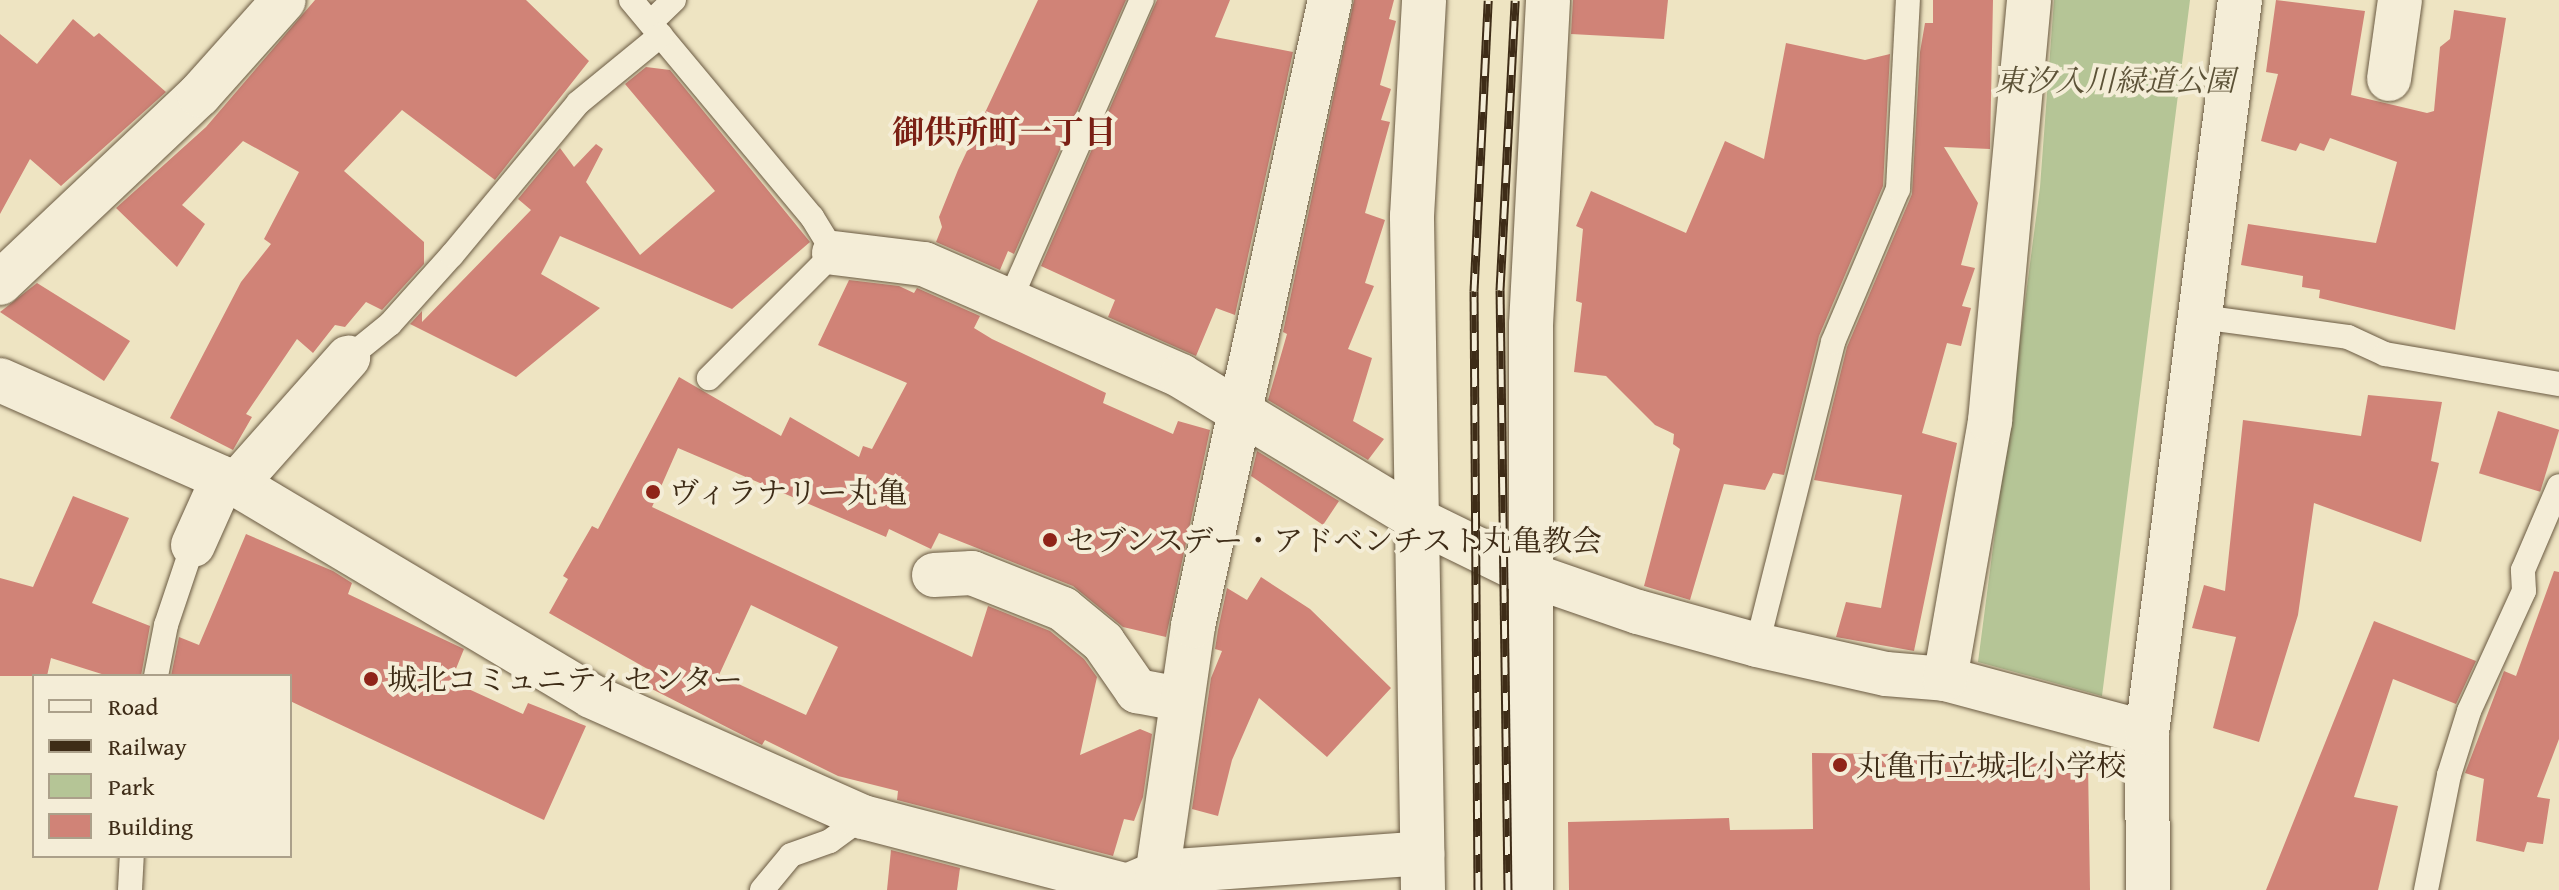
<!DOCTYPE html>
<html>
<head>
<meta charset="utf-8">
<style>
	body { margin:0 }
	#map { position:relative; width:2559px; height:890px; overflow:hidden; background:#eee4c2; font-family:"Gentium Book Plus","Noto Serif JP",serif }
	div>[style] { position:absolute }
	[style*='--x'] { left:calc(var(--x)*1px); top:calc(var(--y)*1px); width:calc(var(--w)*1px); rotate:calc(var(--a)*1deg) }
	.green>* { inset:0; background:#b5c596 }
	.building>* { inset:0; background:#d08377; transform-origin:0 0 }
	.roads { filter:drop-shadow(0 0 2px #6a5a42) drop-shadow(0 0 2px #6a5a42) }
	.service>* { height:24px; margin:-12px; padding:0 12px; transform-origin:12px; border-radius:12px; background:#f4edd7 }
	.minor>* { height:44px; margin:-22px; padding:0 22px; transform-origin:22px; border-radius:22px; background:#f4edd7 }
	.rail>* { height:9px; margin-top:-4.5px; transform-origin:0; background:repeating-linear-gradient(90deg,#f4edd7 0 18px,#3e2c17 0 36px); box-sizing:border-box; border-block:2px solid #3e2c17 }
	.dots>* { width:22px; height:22px; translate:-50% -50%; box-sizing:border-box; border:4px solid #f4edd7; border-radius:50% }
	span { translate:-50% -50%; white-space:nowrap; text-align:center; line-height:1.15; -webkit-text-stroke:8px #f4edd7; paint-order:stroke }
	.park-label { font-size:30px; color:#5c5237; font-style:italic }
	.poi-label { font-size:30px; color:#3e2c17 }
	.left { translate:0 -50%; text-align:left }
	.neighbourhood-label { font-size:32px; color:#7a1f14; font-weight:700 }
	.legend { position:absolute; left:32px; top:674px; width:260px; height:184px; box-sizing:border-box; background:#f4edd7; border:2px solid #aba08a; margin:0; padding:10px 14px; list-style:none; font-size:24px; color:#3e2c17 }
	.legend li { display:flex; align-items:center; gap:16px; height:40px }
	.legend b { width:40px; border:2px solid #aba08a }
</style>
</head>
<body>
<div id="map">
	<div class="green">
		<i style="clip-path:polygon(2054px 0,2190px 0,2102px 696px,1978px 662px,2040px 187px)"></i>
	</div>
	<div class="building">
		<i style="clip-path:polygon(315px 0,526px 0,589px 61px,495px 180px,402px 110px,344px 171px,424px 242px,424px 264px,382px 310px,366px 302px,345px 327px,335px 325px,313px 353px,297px 339px,246px 414px,252px 417px,233px 450px,170px 418px,241px 282px,271px 244px,264px 239px,299px 172px,243px 141px,182px 205px,205px 224px,177px 267px,116px 208px,206px 127px)"></i>
		<i style="clip-path:polygon(1038px 0,1126px 0,1014px 254px,1008px 251px,1000px 270px,936px 242px,942px 227px,939px 217px,958px 170px)"></i>
		<i style="clip-path:polygon(1157px 0,1230px 0,1215px 37px,1293px 52px,1235px 315px,1216px 308px,1196px 356px,1108px 317px,1115px 300px,1041px 266px)"></i>
		<i style="clip-path:polygon(1354px 0,1394px 0,1389px 19px,1396px 21px,1380px 85px,1391px 89px,1381px 120px,1390px 122px,1365px 213px,1385px 220px,1365px 283px,1374px 286px,1348px 349px,1372px 358px,1353px 421px,1384px 439px,1368px 460px,1268px 400px,1287px 334px,1283px 332px)"></i>
		<i style="clip-path:polygon(1573px 0,1668px 0,1664px 39px,1571px 34px)"></i>
		<i style="clip-path:polygon(1933px 0,1993px 0,1990px 149px,1944px 147px,1978px 203px,1961px 265px,1975px 268px,1962px 306px,1971px 308px,1961px 346px,1947px 343px,1922px 433px,1957px 443px,1914px 651px,1836px 637px,1846px 602px,1881px 608px,1902px 495px,1814px 480px,1847px 347px,1912px 194px,1920px 52px,1925px 23px,1933px 23px)"></i>
		<i style="clip-path:polygon(2276px 0,2365px 11px,2351px 95px,2427px 113px,2434px 111px,2440px 47px,2450px 39px,2454px 10px,2506px 18px,2455px 330px,2319px 298px,2320px 290px,2302px 287px,2303px 276px,2241px 265px,2248px 224px,2376px 243px,2397px 162px,2330px 138px,2324px 151px,2300px 143px,2296px 151px,2261px 141px,2278px 74px,2266px 72px)"></i>
		<i style="clip-path:polygon(73px 19px,94px 37px,99px 33px,166px 92px,61px 186px,30px 159px,0 214px,0 34px,37px 64px)"></i>
		<i style="clip-path:polygon(1786px 43px,1865px 60px,1890px 54px,1883px 186px,1819px 336px,1784px 475px,1773px 473px,1765px 490px,1724px 484px,1690px 600px,1644px 586px,1680px 449px,1673px 444px,1674px 434px,1655px 425px,1606px 376px,1574px 372px,1582px 303px,1576px 301px,1583px 229px,1576px 226px,1591px 191px,1686px 233px,1725px 141px,1764px 159px)"></i>
		<i style="clip-path:polygon(646px 67px,670px 70px,810px 242px,732px 309px,560px 236px,541px 274px,600px 308px,516px 377px,410px 324px,422px 311px,422px 322px,531px 210px,518px 199px,560px 148px,574px 167px,596px 144px,603px 149px,586px 182px,640px 255px,715px 191px,625px 84px)"></i>
		<i style="clip-path:polygon(evenodd,849px 280px,899px 286px,914px 293px,917px 288px,980px 316px,974px 328px,992px 339px,1106px 393px,1103px 403px,1173px 434px,1178px 421px,1210px 430px,1166px 637px,1123px 627px,1073px 586px,939px 533px,931px 549px,889px 529px,886px 537px,678px 448px,652px 507px,972px 657px,988px 606px,1050px 631px,1084px 659px,1097px 677px,1080px 755px,1140px 729px,1152px 734px,1143px 797px,1134px 821px,1124px 819px,1113px 856px,897px 800px,898px 791px,838px 776px,765px 740px,762px 745px,644px 685px,651px 671px,549px 613px,568px 579px,563px 576px,592px 526px,598px 529px,679px 377px,781px 436px,790px 417px,859px 457px,863px 446px,872px 449px,907px 383px,818px 345px,849px 280px,751px 605px,838px 647px,806px 715px,719px 675px,751px 605px)"></i>
		<i style="clip-path:polygon(37px 283px,130px 341px,104px 381px,0 312px)"></i>
		<i style="clip-path:polygon(2368px 395px,2442px 402px,2431px 461px,2439px 463px,2421px 542px,2314px 503px,2298px 615px,2259px 742px,2213px 728px,2236px 637px,2192px 628px,2204px 585px,2225px 591px,2243px 420px,2361px 436px)"></i>
		<i style="left:2498px;top:411px;width:64px;height:65px;rotate:17deg"></i>
		<i style="clip-path:polygon(1257px 451px,1339px 501px,1323px 525px,1251px 476px)"></i>
		<i style="clip-path:polygon(73px 496px,129px 518px,92px 603px,150px 626px,141px 676px,108px 676px,51px 658px,47px 676px,0 676px,0 578px,33px 587px)"></i>
		<i style="clip-path:polygon(246px 534px,333px 571px,352px 583px,348px 594px,464px 649px,451px 681px,523px 714px,528px 703px,586px 726px,544px 820px,290px 701px,290px 676px,171px 676px,179px 637px,199px 645px)"></i>
		<i style="clip-path:polygon(2554px 571px,2559px 572px,2559px 739px,2537px 797px,2550px 799px,2543px 844px,2527px 842px,2524px 852px,2476px 841px,2484px 779px,2465px 773px,2504px 671px,2516px 676px)"></i>
		<i style="clip-path:polygon(1261px 577px,1310px 609px,1391px 688px,1327px 757px,1259px 698px,1232px 760px,1218px 816px,1192px 809px,1211px 678px,1222px 651px,1215px 649px,1218px 630px,1227px 588px,1247px 600px)"></i>
		<i style="clip-path:polygon(2374px 621px,2476px 661px,2456px 704px,2393px 679px,2354px 797px,2398px 806px,2378px 890px,2266px 890px)"></i>
		<i style="clip-path:polygon(1812px 753px,1976px 755px,1977px 764px,2088px 763px,2090px 890px,1569px 890px,1568px 822px,1729px 818px,1730px 830px,1813px 829px)"></i>
		<i style="clip-path:polygon(891px 850px,960px 868px,957px 890px,887px 890px)"></i>
	</div>
	<div class="roads">
		<div class="service">
			<i style="--x:631;--y:0;--w:283;--a:50.2"></i>
			<i style="--x:812;--y:217;--w:42;--a:58.6"></i>
			<i style="--x:834;--y:253;--w:177;--a:135"></i>
			<i style="--x:651;--y:22;--w:32;--a:-44"></i>
			<i style="--x:1010;--y:300;--w:328;--a:-66.3"></i>
			<i style="--x:2201;--y:317;--w:148;--a:7.7"></i>
			<i style="--x:2348;--y:337;--w:41;--a:24.7"></i>
			<i style="--x:2385;--y:354;--w:177;--a:9.8"></i>
			<i style="--x:348;--y:358;--w:54;--a:-39"></i>
			<i style="--x:390;--y:324;--w:93;--a:-48.1"></i>
			<i style="--x:452;--y:255;--w:197;--a:-50.3"></i>
			<i style="--x:578;--y:103;--w:107;--a:-39.3"></i>
			<i style="--x:1757;--y:645;--w:312;--a:-75.9"></i>
			<i style="--x:1833;--y:342;--w:166;--a:-67"></i>
			<i style="--x:1898;--y:189;--w:189;--a:-87"></i>
			<i style="--x:156;--y:676;--w:52;--a:-78.9"></i>
			<i style="--x:166;--y:625;--w:84;--a:-71.4"></i>
			<i style="--x:130;--y:890;--w:34;--a:-87"></i>
			<i style="--x:762;--y:890;--w:45;--a:-50.4"></i>
			<i style="--x:791;--y:855;--w:41;--a:-19.7"></i>
			<i style="--x:830;--y:841;--w:41;--a:-36"></i>
			<i style="--x:2426;--y:890;--w:117;--a:-78.7"></i>
			<i style="--x:2449;--y:775;--w:67;--a:-72.6"></i>
			<i style="--x:2469;--y:711;--w:132;--a:-65.4"></i>
			<i style="--x:2524;--y:591;--w:21;--a:-93"></i>
			<i style="--x:2523;--y:570;--w:91;--a:-66.8"></i>
		</div>
		<div class="minor">
			<i style="--x:2389;--y:79;--w:80;--a:-82.1"></i>
			<i style="--x:834;--y:253;--w:91;--a:7"></i>
			<i style="--x:924;--y:264;--w:280;--a:23.5"></i>
			<i style="--x:1181;--y:376;--w:280;--a:31.2"></i>
			<i style="--x:1420;--y:521;--w:120;--a:26.1"></i>
			<i style="--x:1528;--y:574;--w:116;--a:19.1"></i>
			<i style="--x:1638;--y:612;--w:123;--a:15.5"></i>
			<i style="--x:1757;--y:645;--w:132;--a:12.7"></i>
			<i style="--x:1886;--y:674;--w:59;--a:4.8"></i>
			<i style="--x:1945;--y:679;--w:209;--a:15"></i>
			<i style="--x:0;--y:283;--w:274;--a:-43.4"></i>
			<i style="--x:199;--y:95;--w:127;--a:-48.2"></i>
			<i style="--x:0;--y:380;--w:258;--a:23.8"></i>
			<i style="--x:236;--y:484;--w:413;--a:30.8"></i>
			<i style="--x:591;--y:696;--w:298;--a:24"></i>
			<i style="--x:863;--y:817;--w:273;--a:14.6"></i>
			<i style="--x:1127;--y:886;--w:36;--a:-23"></i>
			<i style="--x:1160;--y:872;--w:263;--a:-4.1"></i>
			<i style="--x:236;--y:484;--w:169;--a:-48.4"></i>
			<i style="--x:193;--y:545;--w:73;--a:-65.9"></i>
			<i style="--x:934;--y:575;--w:38;--a:-3"></i>
			<i style="--x:972;--y:573;--w:98;--a:21.6"></i>
			<i style="--x:1063;--y:609;--w:52;--a:39.5"></i>
			<i style="--x:1103;--y:642;--w:60;--a:55.2"></i>
			<i style="--x:1137;--y:691;--w:44;--a:10.5"></i>
			<i style="--x:1945;--y:679;--w:262;--a:-80.1"></i>
			<i style="--x:1990;--y:421;--w:423;--a:-84.7"></i>
			<i style="--x:1155;--y:890;--w:267;--a:-81.8"></i>
			<i style="--x:1193;--y:626;--w:641;--a:-77.66"></i>
			<i style="--x:1423;--y:890;--w:674;--a:-90.94"></i>
			<i style="--x:1412;--y:216;--w:216;--a:-86.8"></i>
			<i style="--x:1531;--y:890;--w:565;--a:-90"></i>
			<i style="--x:1531;--y:325;--w:325;--a:-87"></i>
			<i style="--x:2148;--y:890;--w:157;--a:-90.4"></i>
			<i style="--x:2147;--y:733;--w:739;--a:-82.77"></i>
		</div>
	</div>
	<div class="rail">
		<i style="--x:1478;--y:890;--w:599;--a:-90.38"></i>
		<i style="--x:1474;--y:291;--w:291;--a:-87.2"></i>
		<i style="--x:1508;--y:890;--w:600;--a:-90.76"></i>
		<i style="--x:1500;--y:290;--w:290;--a:-87"></i>
	</div>
	<div class="dots">
		<i style="left:653px;top:492px;background:#8f2418"></i>
		<i style="left:1050px;top:540px;background:#8f2418"></i>
		<i style="left:371px;top:679px;background:#8f2418"></i>
		<i style="left:1840px;top:765px;background:#8f2418"></i>
	</div>
	<div class="park-label">
		<span style="left:2115px;top:80px">東汐入川緑道公園</span>
	</div>
	<div class="poi-label">
		<span class="left" style="left:669px;top:492px">ヴィラナリー丸亀</span>
		<span class="left" style="left:1066px;top:540px">セブンスデー・アドベンチスト丸亀教会</span>
		<span class="left" style="left:387px;top:679px">城北コミュニティセンター</span>
		<span class="left" style="left:1856px;top:765px">丸亀市立城北小学校</span>
	</div>
	<div class="neighbourhood-label">
		<span style="left:1004px;top:132px">御供所町一丁目</span>
	</div>
	<ul class="legend">
	<li><b style="height:10px;background:#f4edd7"></b>Road</li>
	<li><b style="height:10px;background:#3e2c17"></b>Railway</li>
	<li><b style="height:22px;background:#b5c596"></b>Park</li>
	<li><b style="height:22px;background:#d08377"></b>Building</li>
	</ul>
</div>
</body>
</html>
